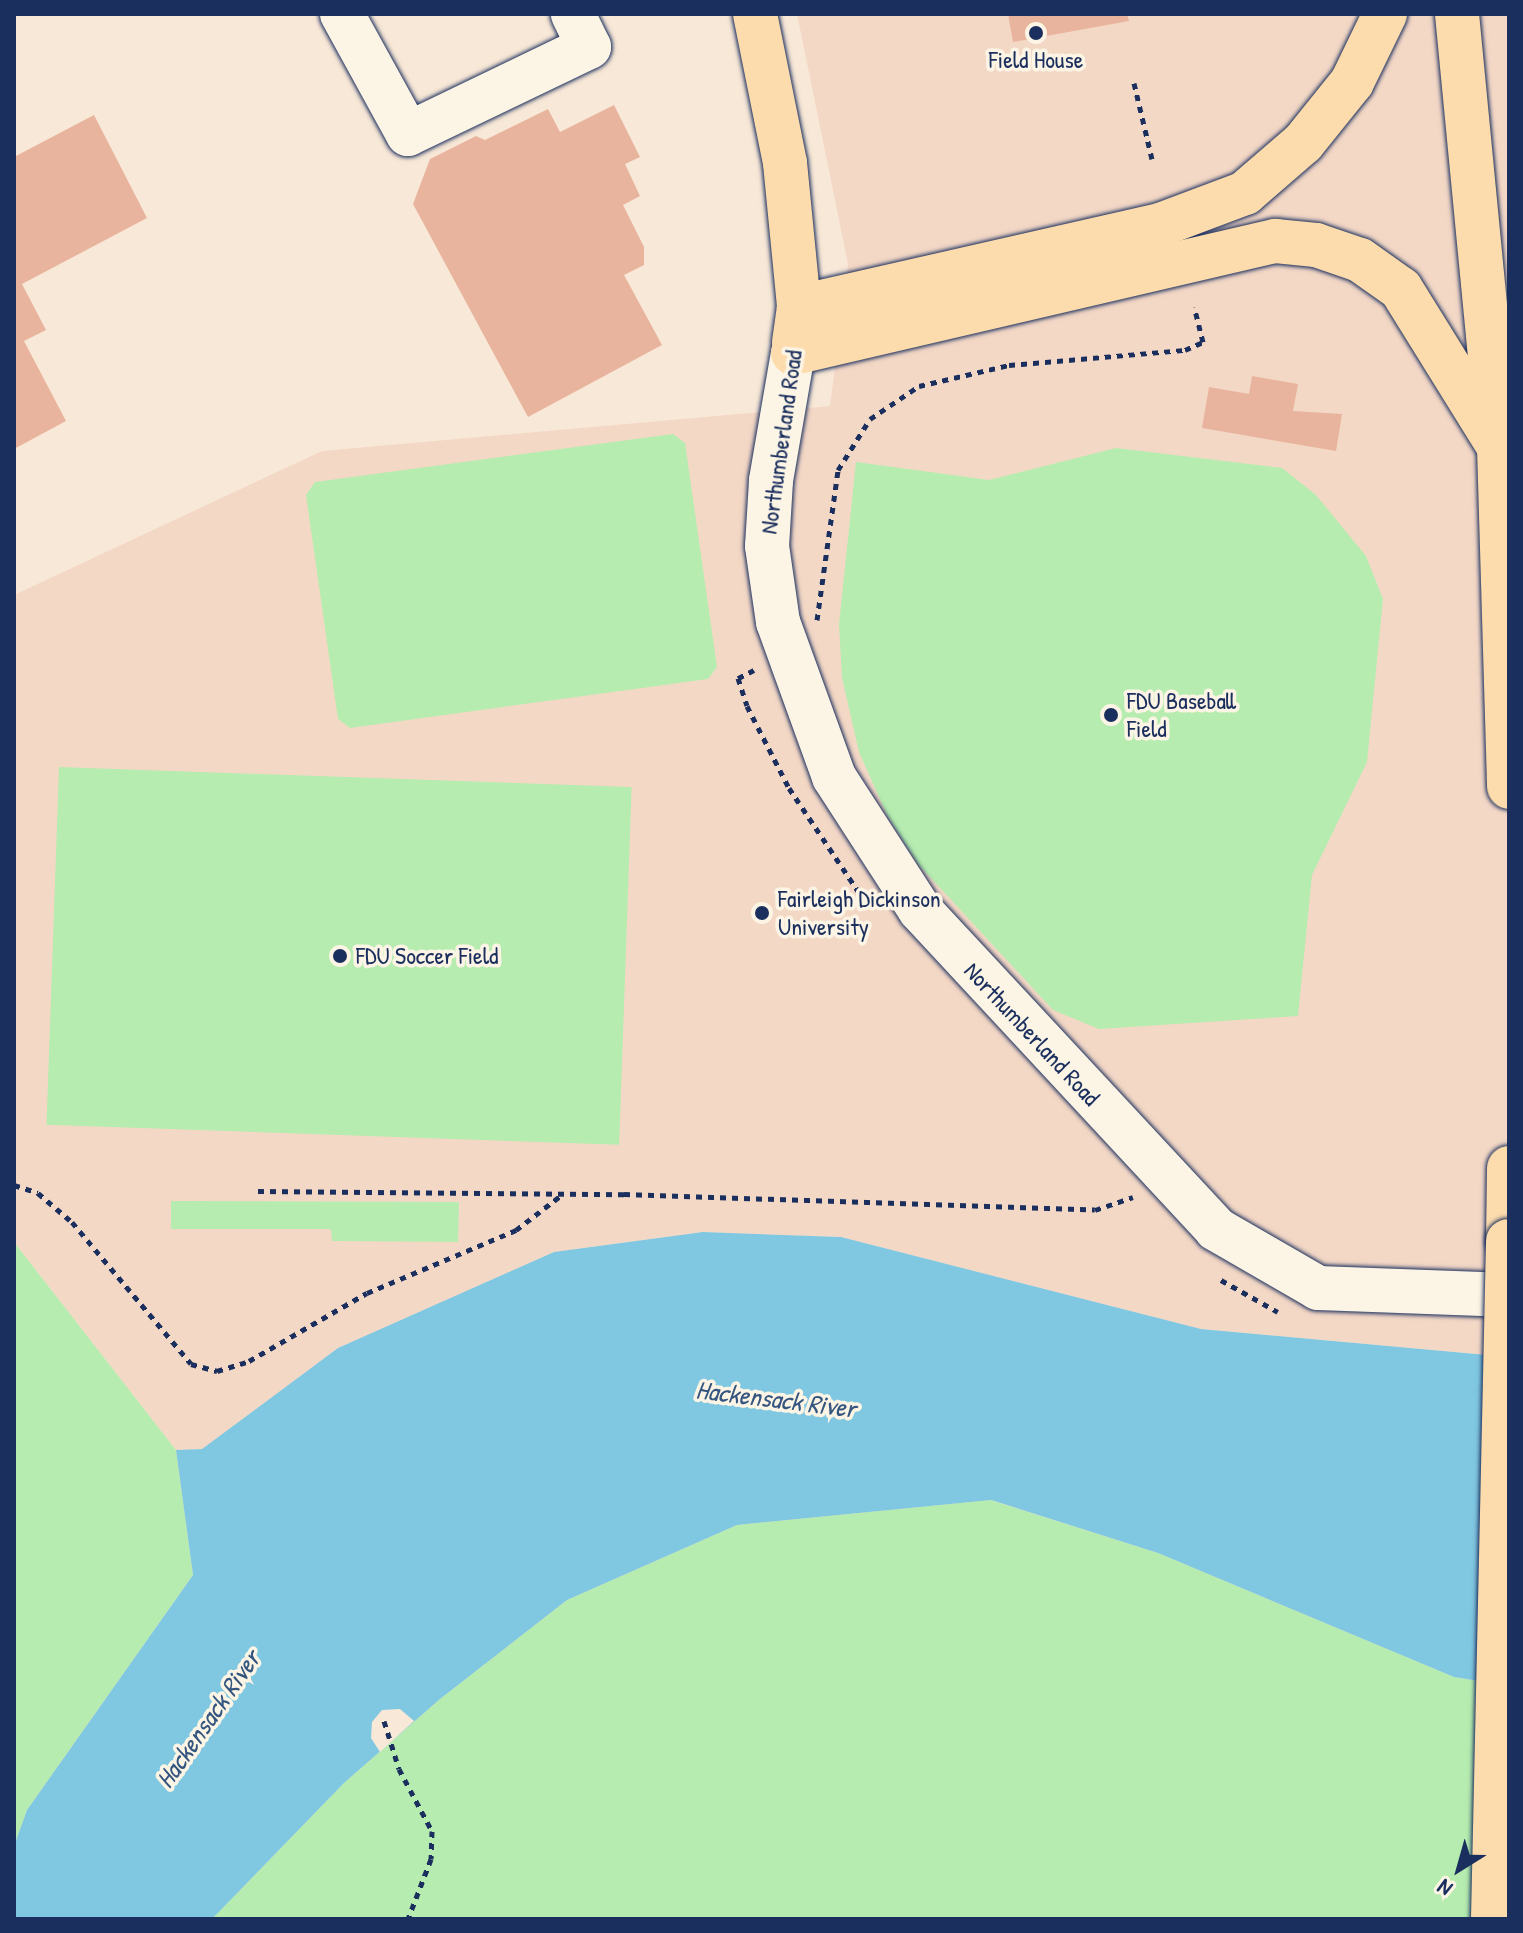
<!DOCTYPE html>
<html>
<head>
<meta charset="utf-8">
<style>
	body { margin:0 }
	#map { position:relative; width:1523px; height:1933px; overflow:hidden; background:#f8e8d7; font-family:"Patrick Hand",sans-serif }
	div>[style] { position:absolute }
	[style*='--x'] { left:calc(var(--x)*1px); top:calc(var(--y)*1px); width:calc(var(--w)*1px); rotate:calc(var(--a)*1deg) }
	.built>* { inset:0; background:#f4d8c6 }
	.green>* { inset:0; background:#b6ecaf; transform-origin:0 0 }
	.water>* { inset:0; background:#80c7e1 }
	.pier>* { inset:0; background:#f8e8d7 }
	.building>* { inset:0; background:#e9b49d }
	.path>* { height:5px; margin-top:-2.5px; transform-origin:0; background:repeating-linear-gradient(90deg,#1b2f5e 0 6px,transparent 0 12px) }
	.roads { filter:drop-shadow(0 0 2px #1b2f5e) drop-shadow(0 0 2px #1b2f5e) }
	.minor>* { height:44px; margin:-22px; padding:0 22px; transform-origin:22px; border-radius:22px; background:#fcf5e5 }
	.major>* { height:44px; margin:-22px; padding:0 22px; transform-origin:22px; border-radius:22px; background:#fcdcac }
	.highway>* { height:44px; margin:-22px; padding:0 22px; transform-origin:22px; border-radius:22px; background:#fcdcac }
	.bridges { filter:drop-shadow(0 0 2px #1b2f5e) drop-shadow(0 0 2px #1b2f5e) }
	.highway-bridge>* { height:44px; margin:-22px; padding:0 22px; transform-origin:22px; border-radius:22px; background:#fcdcac }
	.dots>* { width:22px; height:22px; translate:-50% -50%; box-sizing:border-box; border:4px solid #fcf5e5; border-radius:50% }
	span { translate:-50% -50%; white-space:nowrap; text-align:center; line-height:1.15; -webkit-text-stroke:7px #fcf5e5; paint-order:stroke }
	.poi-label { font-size:24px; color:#1b2f5e }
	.left { translate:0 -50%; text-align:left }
	.street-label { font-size:24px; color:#1b2f5e }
	.water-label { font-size:26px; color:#34557f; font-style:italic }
	.frame { position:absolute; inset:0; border:16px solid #1b2f5e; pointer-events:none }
	.north { position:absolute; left:1419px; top:1829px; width:80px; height:80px; -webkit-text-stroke:6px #fcf5e5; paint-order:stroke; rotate:217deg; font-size:22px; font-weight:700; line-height:32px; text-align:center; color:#1b2f5e }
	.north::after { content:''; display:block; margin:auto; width:28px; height:36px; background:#1b2f5e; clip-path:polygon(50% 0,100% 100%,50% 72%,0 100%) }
</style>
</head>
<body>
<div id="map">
	<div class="built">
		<i style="clip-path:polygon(797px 14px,1509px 14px,1509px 1357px,1201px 1329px,841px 1237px,703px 1232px,554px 1252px,338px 1348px,202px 1449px,176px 1450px,14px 1242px,14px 595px,322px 451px,830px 406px,848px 264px)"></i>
	</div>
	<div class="green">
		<i style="clip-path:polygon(673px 434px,685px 443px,717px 667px,708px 679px,350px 728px,338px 719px,306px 495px,315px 482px)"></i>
		<i style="clip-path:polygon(1116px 448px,1282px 468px,1316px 495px,1366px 556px,1383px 599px,1367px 762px,1312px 875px,1298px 1016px,1099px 1029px,1053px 1010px,918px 864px,887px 815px,859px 752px,842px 678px,839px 624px,856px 462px,989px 480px)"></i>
		<i style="left:59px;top:767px;width:573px;height:358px;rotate:2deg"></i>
		<i style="clip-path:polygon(171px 1201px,459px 1202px,458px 1242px,332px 1241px,331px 1229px,171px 1229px)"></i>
		<i style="clip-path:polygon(14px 1242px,176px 1450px,193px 1575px,27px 1810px,14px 1846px)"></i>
		<i style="clip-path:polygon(990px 1500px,1158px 1553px,1454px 1677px,1509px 1686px,1509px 1919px,212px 1919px,344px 1783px,440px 1699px,567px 1600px,737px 1525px)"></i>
	</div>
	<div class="water">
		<i style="clip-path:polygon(703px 1232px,841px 1237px,1201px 1329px,1509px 1357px,1509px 1686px,1454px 1677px,1158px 1553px,991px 1500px,737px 1525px,567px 1600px,440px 1699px,344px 1783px,212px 1919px,14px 1919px,14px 1846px,27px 1810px,193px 1575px,176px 1450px,202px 1449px,338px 1348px,554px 1252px)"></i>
	</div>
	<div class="pier">
		<i style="clip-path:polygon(400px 1709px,414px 1721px,380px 1752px,371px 1738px,372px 1722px,382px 1710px)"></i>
	</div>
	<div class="building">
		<i style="clip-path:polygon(1008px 14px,1127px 14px,1129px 21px,1013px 42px)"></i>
		<i style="clip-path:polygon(614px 105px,640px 157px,625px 164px,640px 196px,623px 205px,644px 247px,644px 265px,624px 275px,662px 345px,528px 417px,413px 204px,430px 159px,476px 136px,485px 140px,548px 109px,560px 132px)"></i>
		<i style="clip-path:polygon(94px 115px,147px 218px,22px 284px,46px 330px,24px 341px,66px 421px,14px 449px,14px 157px)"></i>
		<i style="clip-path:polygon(1252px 376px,1298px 384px,1293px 411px,1342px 414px,1336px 451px,1202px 428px,1209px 387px,1249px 394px)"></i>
	</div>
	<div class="path">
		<i style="--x:1134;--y:83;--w:78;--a:76.7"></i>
		<i style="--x:817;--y:620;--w:151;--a:-82"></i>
		<i style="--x:838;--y:470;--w:60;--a:-57.9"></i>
		<i style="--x:870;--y:419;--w:59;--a:-34"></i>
		<i style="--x:919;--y:386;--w:92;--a:-13.1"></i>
		<i style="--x:1009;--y:365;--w:177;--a:-4.9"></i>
		<i style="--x:1185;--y:350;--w:20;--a:-24"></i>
		<i style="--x:1203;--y:342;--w:36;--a:-104"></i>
		<i style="--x:754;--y:670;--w:18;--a:153"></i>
		<i style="--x:738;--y:678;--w:29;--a:72"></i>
		<i style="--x:747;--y:706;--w:92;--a:62.9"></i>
		<i style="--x:789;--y:788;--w:135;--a:56.2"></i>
		<i style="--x:14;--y:1185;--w:25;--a:18"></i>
		<i style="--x:38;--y:1193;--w:45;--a:40.5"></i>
		<i style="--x:72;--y:1222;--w:185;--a:50"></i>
		<i style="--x:191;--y:1364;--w:27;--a:15"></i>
		<i style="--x:217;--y:1371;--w:34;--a:-17"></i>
		<i style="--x:249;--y:1361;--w:136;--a:-30"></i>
		<i style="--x:367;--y:1293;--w:162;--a:-22.9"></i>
		<i style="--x:516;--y:1230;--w:59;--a:-37.5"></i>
		<i style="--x:258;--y:1191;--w:366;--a:0.5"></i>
		<i style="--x:624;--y:1194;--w:471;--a:1.9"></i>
		<i style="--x:1095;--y:1210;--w:40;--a:-18.9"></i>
		<i style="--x:1221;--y:1280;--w:65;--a:29.3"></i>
		<i style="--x:384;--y:1721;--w:50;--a:72.6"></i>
		<i style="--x:399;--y:1769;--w:70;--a:62"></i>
		<i style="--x:432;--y:1831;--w:28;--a:92"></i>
		<i style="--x:431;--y:1859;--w:64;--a:111"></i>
	</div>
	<div class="roads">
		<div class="minor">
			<i style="--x:342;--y:14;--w:137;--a:61.2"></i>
			<i style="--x:408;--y:134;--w:201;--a:-25.7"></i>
			<i style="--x:589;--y:47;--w:37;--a:-116"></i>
			<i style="--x:793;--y:353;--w:130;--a:99.8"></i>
			<i style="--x:771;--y:481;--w:65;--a:93.5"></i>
			<i style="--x:767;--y:546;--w:77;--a:81.8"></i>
			<i style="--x:778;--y:622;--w:165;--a:70.1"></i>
			<i style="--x:834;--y:777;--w:158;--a:57.1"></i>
			<i style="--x:920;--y:910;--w:435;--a:47.1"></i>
			<i style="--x:1216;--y:1229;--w:118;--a:30"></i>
			<i style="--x:1318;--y:1288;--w:191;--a:2.1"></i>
		</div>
		<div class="major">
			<i style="--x:755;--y:14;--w:152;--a:78.6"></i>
			<i style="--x:785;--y:163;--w:145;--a:84.4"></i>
			<i style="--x:799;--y:307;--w:36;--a:98"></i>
		</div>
		<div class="highway">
			<i style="--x:1457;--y:14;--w:435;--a:84.5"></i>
			<i style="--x:1499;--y:447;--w:340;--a:88.3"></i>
			<i style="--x:799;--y:307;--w:370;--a:-12.8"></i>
			<i style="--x:1160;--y:225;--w:91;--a:-20.6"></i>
			<i style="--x:1245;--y:193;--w:77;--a:-40.8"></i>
			<i style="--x:1303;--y:143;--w:78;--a:-51.2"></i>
			<i style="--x:1352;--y:82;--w:76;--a:-64.1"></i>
			<i style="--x:793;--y:353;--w:495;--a:-13.1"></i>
			<i style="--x:1275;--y:241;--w:41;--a:5.6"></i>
			<i style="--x:1316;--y:245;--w:46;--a:18.8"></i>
			<i style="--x:1360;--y:260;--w:50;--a:35.3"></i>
			<i style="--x:1401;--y:289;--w:186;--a:58.2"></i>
			<i style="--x:1508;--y:1241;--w:73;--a:-89.2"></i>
		</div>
	</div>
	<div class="bridges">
		<div class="highway-bridge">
			<i style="--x:1493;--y:1919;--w:678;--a:-88.73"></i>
		</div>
	</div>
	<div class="dots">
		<i style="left:1036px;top:33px;background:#1b2f5e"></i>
		<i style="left:1111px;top:715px;background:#1b2f5e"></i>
		<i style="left:762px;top:913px;background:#1b2f5e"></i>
		<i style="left:340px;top:956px;background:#1b2f5e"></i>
	</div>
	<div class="poi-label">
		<span style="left:1036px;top:60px">Field House</span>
		<span class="left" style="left:1127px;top:715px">FDU Baseball<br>Field</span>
		<span class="left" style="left:778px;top:913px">Fairleigh Dickinson<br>University</span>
		<span class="left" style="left:356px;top:956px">FDU Soccer Field</span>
	</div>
	<div class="street-label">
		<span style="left:781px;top:442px;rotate:-82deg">Northumberland Road</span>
		<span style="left:1032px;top:1034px;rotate:47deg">Northumberland Road</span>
	</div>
	<div class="water-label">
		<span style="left:776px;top:1399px;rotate:7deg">Hackensack River</span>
		<span style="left:208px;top:1719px;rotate:-55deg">Hackensack River</span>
	</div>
	<div class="frame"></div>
	<div class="north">N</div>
</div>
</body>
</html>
